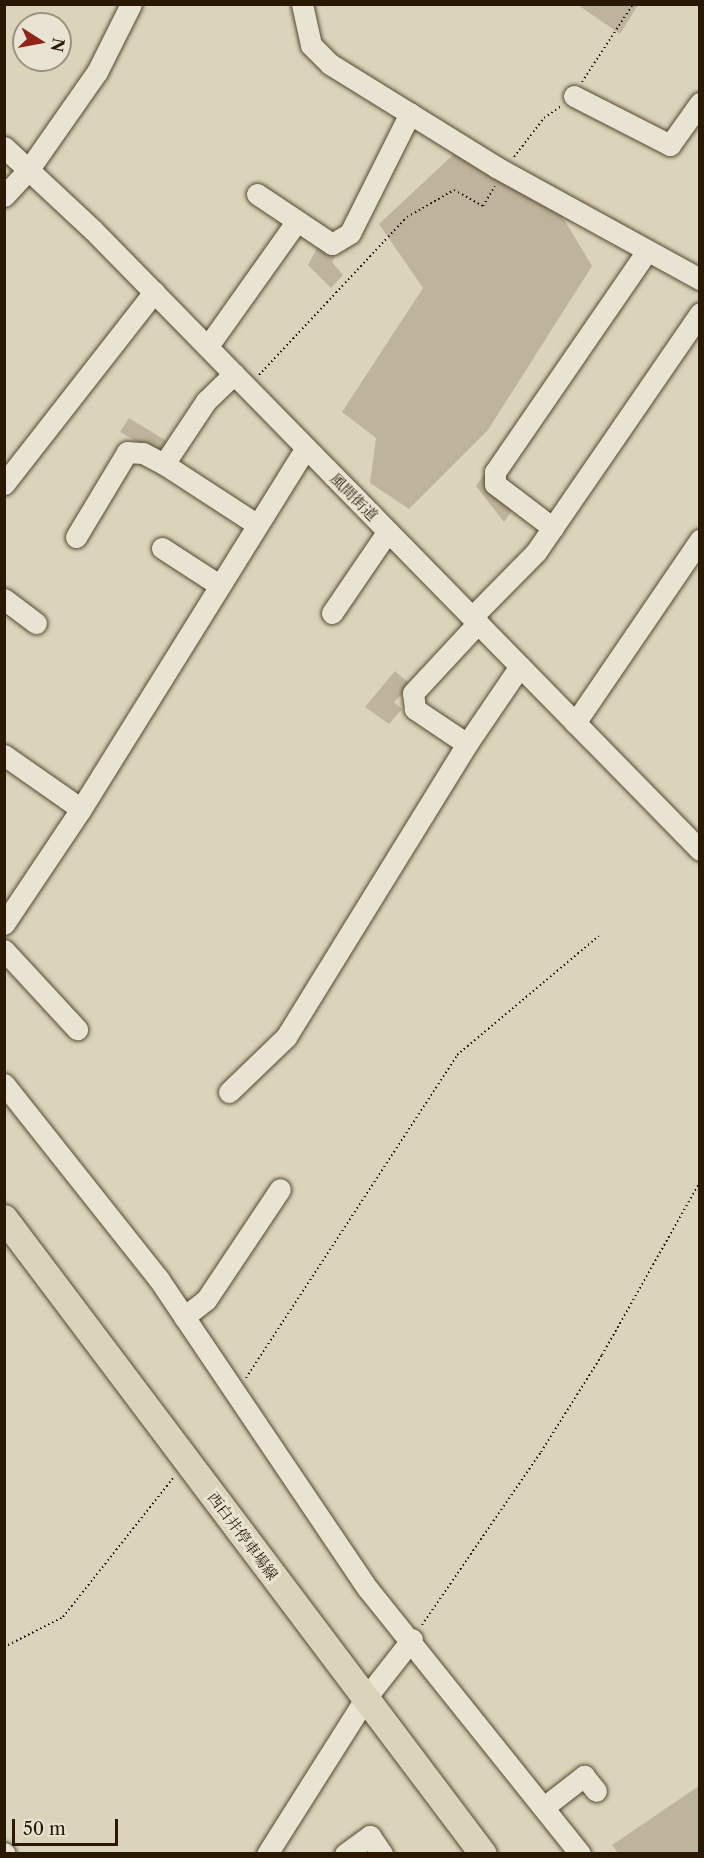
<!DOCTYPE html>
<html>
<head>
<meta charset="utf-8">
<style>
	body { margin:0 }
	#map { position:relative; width:704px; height:1858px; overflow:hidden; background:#dcd4ba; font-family:"Libre Caslon Text","Noto Serif JP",serif }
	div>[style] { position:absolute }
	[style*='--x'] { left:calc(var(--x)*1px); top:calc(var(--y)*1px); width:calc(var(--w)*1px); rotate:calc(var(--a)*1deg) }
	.green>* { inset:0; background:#beb49b }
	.path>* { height:2px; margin-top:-1px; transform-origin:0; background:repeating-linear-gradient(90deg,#291903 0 1.5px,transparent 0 4.5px) }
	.roads { filter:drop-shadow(0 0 2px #564831) drop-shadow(0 0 2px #564831) }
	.minor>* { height:21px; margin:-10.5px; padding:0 10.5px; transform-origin:10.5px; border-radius:10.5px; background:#e8e3d2 }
	.major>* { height:27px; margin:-13.5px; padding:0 13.5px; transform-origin:13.5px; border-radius:13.5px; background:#dcd4ba }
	span { translate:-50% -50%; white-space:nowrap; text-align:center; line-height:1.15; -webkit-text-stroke:6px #e8e3d2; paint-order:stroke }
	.street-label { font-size:15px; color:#291903 }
	.frame { position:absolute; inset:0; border:6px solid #291903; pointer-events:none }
	.north { position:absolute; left:12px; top:12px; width:60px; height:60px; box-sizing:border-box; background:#e8e3d2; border:2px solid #9c927f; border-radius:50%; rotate:101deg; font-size:16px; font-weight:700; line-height:24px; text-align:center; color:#291903 }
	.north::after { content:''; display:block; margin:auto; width:21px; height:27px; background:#8f2418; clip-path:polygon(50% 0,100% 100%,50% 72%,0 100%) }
	.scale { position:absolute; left:12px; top:1819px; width:106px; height:27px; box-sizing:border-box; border:3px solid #291903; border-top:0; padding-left:8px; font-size:18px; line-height:21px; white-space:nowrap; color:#291903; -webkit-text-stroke:4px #e8e3d2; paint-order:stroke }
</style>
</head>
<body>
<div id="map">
	<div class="green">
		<i style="clip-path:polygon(578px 5px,638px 5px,620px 34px)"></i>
		<i style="clip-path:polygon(470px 139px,560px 213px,592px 266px,488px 430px,409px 509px,370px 483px,376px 438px,342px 412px,423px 288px,379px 224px)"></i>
		<i style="clip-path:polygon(320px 243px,336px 254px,332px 262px,343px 275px,331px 288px,308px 265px)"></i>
		<i style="clip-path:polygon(129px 418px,170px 443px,166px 451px,155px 452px,120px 432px)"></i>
		<i style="clip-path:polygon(484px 474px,490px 487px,515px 506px,504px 522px,476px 486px)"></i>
		<i style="clip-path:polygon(395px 671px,411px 685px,394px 702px,402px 709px,389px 724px,365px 707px)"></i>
		<i style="clip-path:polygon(699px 1786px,699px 1853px,618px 1853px,612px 1845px)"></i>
	</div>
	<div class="path">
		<i style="--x:582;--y:82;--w:93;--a:-56.8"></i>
		<i style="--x:514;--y:157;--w:49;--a:-52.4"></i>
		<i style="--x:544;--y:118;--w:21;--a:-35"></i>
		<i style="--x:259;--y:375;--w:216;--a:-46.9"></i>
		<i style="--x:407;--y:217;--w:54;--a:-29.9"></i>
		<i style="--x:454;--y:190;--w:33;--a:29"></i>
		<i style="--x:483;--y:206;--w:23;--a:-59"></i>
		<i style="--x:246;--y:1378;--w:386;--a:-56.8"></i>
		<i style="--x:457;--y:1055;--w:185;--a:-40"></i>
		<i style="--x:422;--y:1625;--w:210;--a:-55.5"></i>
		<i style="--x:541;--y:1452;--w:115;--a:-57.8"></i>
		<i style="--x:602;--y:1355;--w:199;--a:-60.5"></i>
		<i style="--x:4;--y:1647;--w:66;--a:-27"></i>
		<i style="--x:63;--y:1617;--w:179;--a:-51.6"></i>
	</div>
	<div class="roads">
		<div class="minor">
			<i style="--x:302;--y:4;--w:42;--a:77.6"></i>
			<i style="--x:311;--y:45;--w:27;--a:45"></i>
			<i style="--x:330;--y:64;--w:195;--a:31.8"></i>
			<i style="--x:496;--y:167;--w:233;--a:28.8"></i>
			<i style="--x:574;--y:96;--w:108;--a:27"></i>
			<i style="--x:670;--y:145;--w:52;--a:-54.5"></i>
			<i style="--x:4;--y:147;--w:122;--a:43"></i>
			<i style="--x:93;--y:230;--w:868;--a:45.61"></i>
			<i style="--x:257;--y:194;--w:90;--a:33.7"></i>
			<i style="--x:332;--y:244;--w:21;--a:-31"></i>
			<i style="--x:350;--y:233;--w:134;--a:-63.4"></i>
			<i style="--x:4;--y:196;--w:37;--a:-47"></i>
			<i style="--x:29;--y:169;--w:118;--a:-55"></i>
			<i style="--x:97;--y:72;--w:76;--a:-63.4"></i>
			<i style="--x:208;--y:346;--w:152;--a:-54.6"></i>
			<i style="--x:164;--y:464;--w:76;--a:-56.3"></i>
			<i style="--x:206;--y:401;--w:39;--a:-44"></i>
			<i style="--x:4;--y:484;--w:244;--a:-52"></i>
			<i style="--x:553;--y:528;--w:73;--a:-142.8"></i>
			<i style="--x:495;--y:484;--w:12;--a:-90"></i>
			<i style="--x:495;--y:472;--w:267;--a:-55.5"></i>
			<i style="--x:76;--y:537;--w:99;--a:-59"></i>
			<i style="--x:127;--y:452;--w:16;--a:4"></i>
			<i style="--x:143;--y:453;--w:24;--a:28"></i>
			<i style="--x:164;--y:464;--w:110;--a:33.1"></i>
			<i style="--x:162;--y:548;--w:68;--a:33"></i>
			<i style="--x:4;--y:599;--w:40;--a:37"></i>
			<i style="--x:332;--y:613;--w:99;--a:-55.7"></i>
			<i style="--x:472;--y:617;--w:91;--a:-45.4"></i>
			<i style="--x:536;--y:552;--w:290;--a:-55.5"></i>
			<i style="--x:575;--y:723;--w:222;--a:-55.7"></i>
			<i style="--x:467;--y:744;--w:63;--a:-146.1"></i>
			<i style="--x:415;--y:709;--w:16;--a:-97"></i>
			<i style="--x:413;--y:693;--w:96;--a:-47.1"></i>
			<i style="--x:4;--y:755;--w:94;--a:35"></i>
			<i style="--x:4;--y:924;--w:138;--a:-56.2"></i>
			<i style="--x:81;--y:809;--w:425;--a:-58.1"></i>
			<i style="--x:4;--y:950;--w:108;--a:47.3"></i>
			<i style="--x:4;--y:1084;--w:248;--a:51.6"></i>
			<i style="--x:158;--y:1278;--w:375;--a:56"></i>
			<i style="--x:368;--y:1589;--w:339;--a:51.3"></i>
			<i style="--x:229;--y:1092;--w:79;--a:-44"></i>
			<i style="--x:286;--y:1037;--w:344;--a:-58.3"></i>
			<i style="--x:467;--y:744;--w:94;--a:-55.8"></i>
			<i style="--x:184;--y:1317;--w:28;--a:-38"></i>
			<i style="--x:206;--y:1300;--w:133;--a:-56.3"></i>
			<i style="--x:544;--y:1807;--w:51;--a:-37.8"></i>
			<i style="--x:584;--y:1776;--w:19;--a:51"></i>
			<i style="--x:4;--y:1853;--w:1;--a:45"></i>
			<i style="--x:267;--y:1854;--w:183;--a:-57.7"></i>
			<i style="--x:365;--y:1699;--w:76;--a:-51.9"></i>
			<i style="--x:345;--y:1854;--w:31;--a:-36"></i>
			<i style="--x:370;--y:1836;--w:22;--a:56"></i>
		</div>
		<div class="major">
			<i style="--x:4;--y:1218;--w:796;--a:53.01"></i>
		</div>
	</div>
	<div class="street-label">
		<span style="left:354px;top:497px;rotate:45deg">風間街道</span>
		<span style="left:243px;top:1536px;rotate:53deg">西白井停車場線</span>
	</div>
	<div class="frame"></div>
	<div class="north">N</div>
	<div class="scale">50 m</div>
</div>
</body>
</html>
